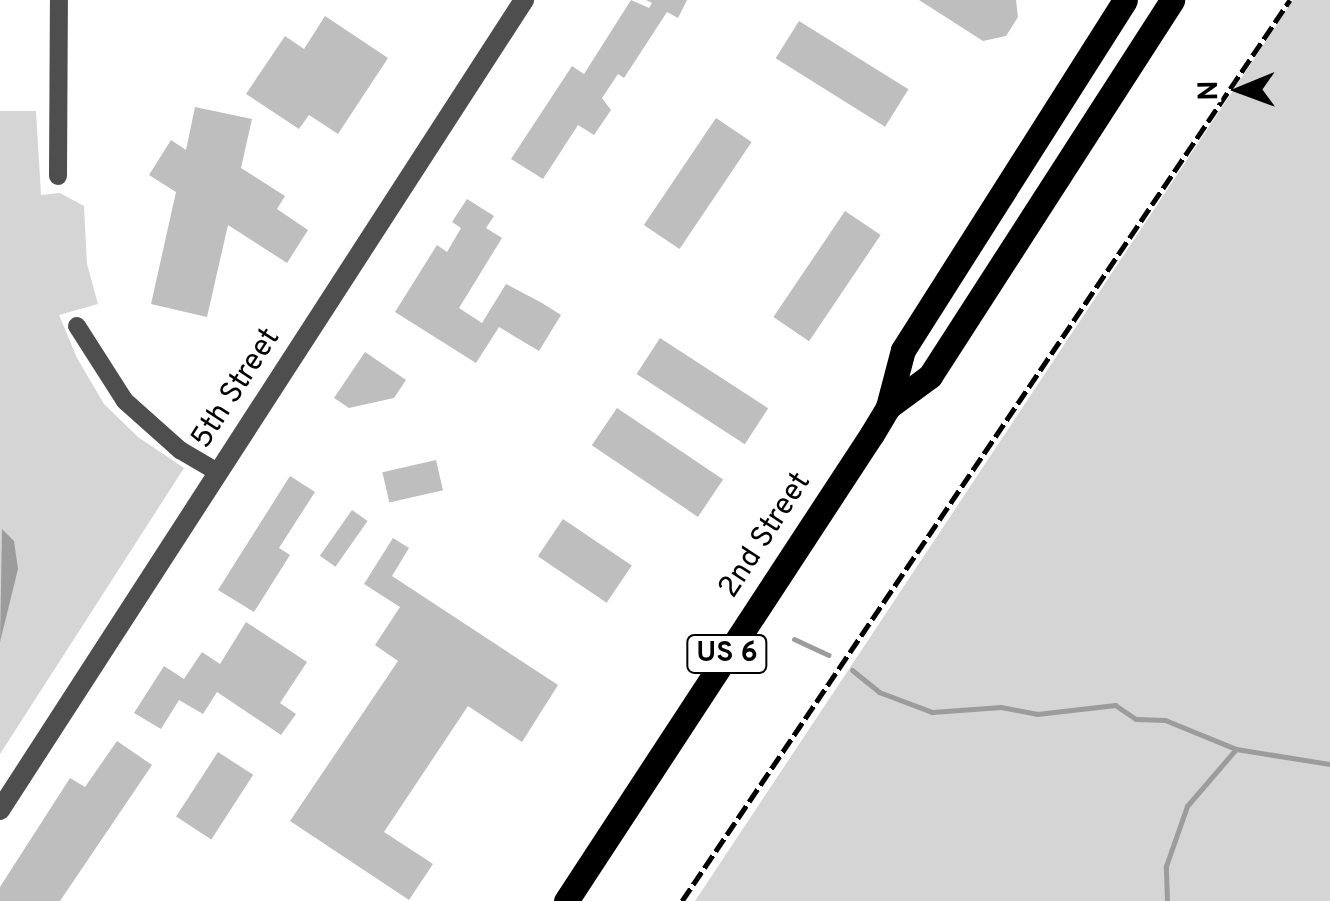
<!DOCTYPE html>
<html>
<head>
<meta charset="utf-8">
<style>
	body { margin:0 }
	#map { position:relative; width:1330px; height:901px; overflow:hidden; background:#fff; font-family:Overpass,sans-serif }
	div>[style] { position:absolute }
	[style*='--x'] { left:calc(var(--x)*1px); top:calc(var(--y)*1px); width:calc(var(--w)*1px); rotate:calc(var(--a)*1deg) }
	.green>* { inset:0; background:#d5d5d5 }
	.water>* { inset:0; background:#9c9c9c }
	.stream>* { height:5px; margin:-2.5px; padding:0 2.5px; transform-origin:2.5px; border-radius:2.5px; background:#9c9c9c }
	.building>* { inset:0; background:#bebebe; transform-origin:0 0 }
	.minor>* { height:18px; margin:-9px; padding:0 9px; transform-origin:9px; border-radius:9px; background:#4e4e4e }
	.tertiary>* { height:20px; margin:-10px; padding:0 10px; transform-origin:10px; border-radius:10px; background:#4e4e4e }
	.primary>* { height:25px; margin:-12.5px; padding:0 12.5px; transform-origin:12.5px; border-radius:12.5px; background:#000 }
	.rail>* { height:5px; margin-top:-2.5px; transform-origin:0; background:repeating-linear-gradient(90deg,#000 0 15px,transparent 0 20px) }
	span { translate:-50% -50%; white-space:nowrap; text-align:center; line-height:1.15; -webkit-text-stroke:8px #fff; paint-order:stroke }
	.shield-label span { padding:2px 8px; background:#fff; border:2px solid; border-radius:8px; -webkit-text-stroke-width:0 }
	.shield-label { font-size:28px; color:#000; font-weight:700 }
	.street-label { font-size:30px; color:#000 }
	.north { position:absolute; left:1190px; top:40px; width:100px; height:100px; -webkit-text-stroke:8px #fff; paint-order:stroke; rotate:269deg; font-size:28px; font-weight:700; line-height:40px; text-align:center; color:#000 }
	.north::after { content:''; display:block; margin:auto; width:35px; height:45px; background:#000; clip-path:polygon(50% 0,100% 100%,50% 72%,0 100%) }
</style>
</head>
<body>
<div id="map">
	<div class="green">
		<i style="clip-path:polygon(1293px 0,1330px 0,1330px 901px,695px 901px)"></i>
		<i style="clip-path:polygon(0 111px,36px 111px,41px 195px,60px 193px,84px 206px,87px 264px,98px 304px,59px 315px,77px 358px,104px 404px,138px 437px,184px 468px,0 754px)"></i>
	</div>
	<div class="water">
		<i style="clip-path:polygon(2px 529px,14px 541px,18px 569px,0 642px)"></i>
	</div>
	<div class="stream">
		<i style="--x:794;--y:639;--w:38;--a:25"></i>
		<i style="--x:852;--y:670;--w:35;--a:39"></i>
		<i style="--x:879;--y:692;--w:57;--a:20.7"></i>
		<i style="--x:932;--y:712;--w:69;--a:-4.1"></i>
		<i style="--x:1001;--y:707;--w:37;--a:11"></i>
		<i style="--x:1037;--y:714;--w:79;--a:-6.6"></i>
		<i style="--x:1115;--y:705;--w:25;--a:34"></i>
		<i style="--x:1136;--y:719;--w:29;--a:2"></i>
		<i style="--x:1165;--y:720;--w:77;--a:22.2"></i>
		<i style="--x:1167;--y:901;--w:35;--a:-92"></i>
		<i style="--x:1166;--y:866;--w:64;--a:-70.7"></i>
		<i style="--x:1187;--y:806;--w:75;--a:-49.3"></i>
		<i style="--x:1236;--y:749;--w:95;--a:9.1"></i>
	</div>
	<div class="building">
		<i style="clip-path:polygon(631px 0,649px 8px,652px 3px,646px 0,687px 0,678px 18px,667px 12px,624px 78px,618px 74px,602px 98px,611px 110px,594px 135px,578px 125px,543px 179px,511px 159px,572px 66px,584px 74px)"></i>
		<i style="clip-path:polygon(919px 0,1016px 0,1018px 17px,1006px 36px,983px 41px)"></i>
		<i style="clip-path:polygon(325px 16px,388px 58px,338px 134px,309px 115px,299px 129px,246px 94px,285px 36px,304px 49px)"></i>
		<i style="left:799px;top:21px;width:129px;height:44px;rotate:32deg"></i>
		<i style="clip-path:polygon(195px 107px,252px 119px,241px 168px,285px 196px,277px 209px,308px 230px,287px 263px,228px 225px,207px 317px,151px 304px,176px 192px,149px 175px,171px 140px,186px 150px)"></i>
		<i style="left:716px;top:118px;width:43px;height:129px;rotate:34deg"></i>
		<i style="clip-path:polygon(467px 199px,494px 216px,486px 228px,502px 238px,459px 308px,482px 323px,506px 284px,542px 303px,561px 315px,539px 351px,499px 327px,476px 363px,395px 312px,437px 245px,447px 252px,461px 228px,452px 222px)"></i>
		<i style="left:845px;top:211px;width:43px;height:128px;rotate:34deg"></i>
		<i style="left:660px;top:338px;width:129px;height:43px;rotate:33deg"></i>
		<i style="clip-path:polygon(365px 352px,406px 380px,394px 398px,349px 408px,334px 398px)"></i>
		<i style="left:617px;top:408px;width:128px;height:45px;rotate:34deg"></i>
		<i style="left:436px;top:460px;width:31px;height:55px;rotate:77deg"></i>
		<i style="clip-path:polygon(290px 476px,315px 492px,279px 548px,290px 555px,254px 612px,218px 590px)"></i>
		<i style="left:352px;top:510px;width:19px;height:56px;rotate:35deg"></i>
		<i style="left:563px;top:519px;width:83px;height:45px;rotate:34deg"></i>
		<i style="clip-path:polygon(393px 538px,409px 548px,392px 576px,558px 685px,522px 742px,468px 706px,384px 832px,433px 864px,409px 900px,290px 821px,398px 661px,375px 645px,400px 607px,364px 584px)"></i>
		<i style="clip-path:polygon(246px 622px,307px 662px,280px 703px,296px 714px,281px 735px,217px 692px,203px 714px,179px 700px,161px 729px,134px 713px,164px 666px,184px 679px,202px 652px,220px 664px)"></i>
		<i style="clip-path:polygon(117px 741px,152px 765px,60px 901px,0 901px,0 887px,70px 778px,85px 787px)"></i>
		<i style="left:218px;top:752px;width:42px;height:77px;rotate:33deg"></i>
	</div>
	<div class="minor">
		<i style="--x:58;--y:176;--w:176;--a:-89.7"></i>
		<i style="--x:77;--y:326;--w:89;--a:57.4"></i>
		<i style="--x:125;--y:401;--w:74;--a:41.7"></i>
		<i style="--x:180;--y:450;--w:45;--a:30.5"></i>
	</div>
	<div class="tertiary">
		<i style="--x:0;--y:810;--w:965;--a:-57.1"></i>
	</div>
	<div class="primary">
		<i style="--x:888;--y:407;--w:52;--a:-36.4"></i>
		<i style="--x:930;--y:376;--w:447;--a:-57.2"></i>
		<i style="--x:566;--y:901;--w:558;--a:-56.77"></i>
		<i style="--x:872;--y:434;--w:31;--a:-59"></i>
		<i style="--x:888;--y:407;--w:59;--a:-75.3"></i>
		<i style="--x:903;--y:350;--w:414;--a:-57.6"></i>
	</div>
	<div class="rail">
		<i style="--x:682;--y:901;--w:1087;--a:-55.99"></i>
	</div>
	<div class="shield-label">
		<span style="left:727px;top:654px">US 6</span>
	</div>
	<div class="street-label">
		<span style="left:237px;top:389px;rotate:-57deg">5th Street</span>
		<span style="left:766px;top:536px;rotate:-57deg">2nd Street</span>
	</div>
	<div class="north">N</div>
</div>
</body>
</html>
